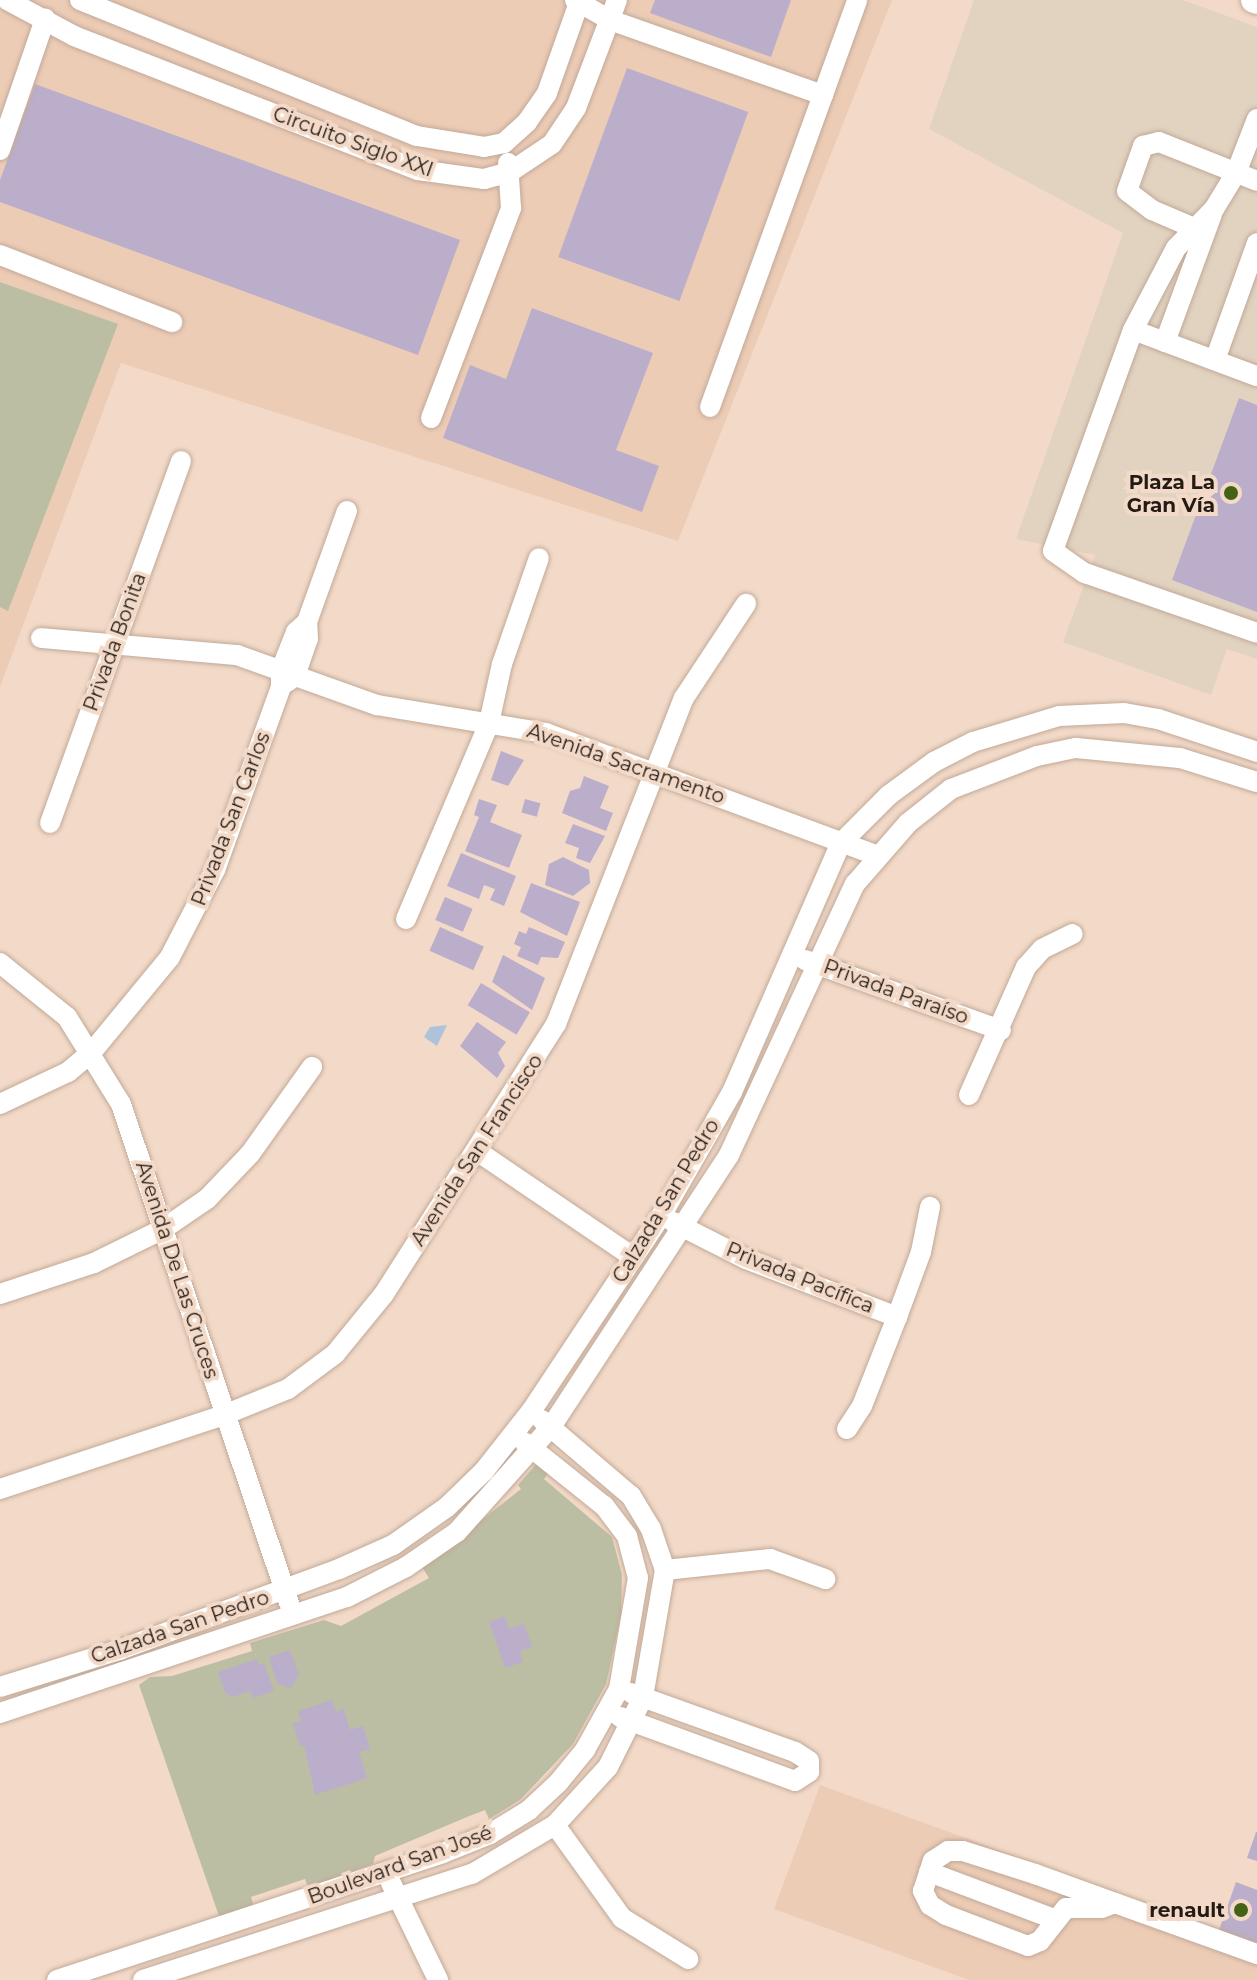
<!DOCTYPE html>
<html>
<head>
<meta charset="utf-8">
<style>
	body { margin:0 }
	#map { position:relative; width:1257px; height:1980px; overflow:hidden; background:#f3dac8; font-family:Montserrat,sans-serif }
	div>[style] { position:absolute }
	[style*='--x'] { left:calc(var(--x)*1px); top:calc(var(--y)*1px); width:calc(var(--w)*1px); rotate:calc(var(--a)*1deg) }
	.commercial>* { inset:0; background:#e1d3c0 }
	.built>* { inset:0; background:#edccb6 }
	.green>* { inset:0; background:#bcbea3 }
	.water>* { inset:0; background:#aec2da }
	.building>* { inset:0; background:#bbaeca; transform-origin:0 0 }
	.roads { filter:drop-shadow(0 0 2px #c1a998) drop-shadow(0 0 2px #c1a998) }
	.minor>* { height:20px; margin:-10px; padding:0 10px; transform-origin:10px; border-radius:10px; background:#fff }
	.major>* { height:26px; margin:-13px; padding:0 13px; transform-origin:13px; border-radius:13px; background:#fff }
	.dots>* { width:22px; height:22px; translate:-50% -50%; box-sizing:border-box; border:4px solid #f3dac8; border-radius:50% }
	span { translate:-50% -50%; white-space:nowrap; text-align:center; line-height:1.15; -webkit-text-stroke:8px #f3dac8; paint-order:stroke }
	.street-label { font-size:20px; color:#231a14 }
	.poi-label { font-size:20px; color:#231a14; font-weight:700 }
	.right { translate:-100% -50%; text-align:right }
</style>
</head>
<body>
<div id="map">
	<div class="commercial">
		<i style="clip-path:polygon(974px 0,1183px 0,1257px 27px,1257px 659px,1227px 649px,1211px 695px,1063px 642px,1095px 555px,1016px 539px,1123px 233px,929px 129px)"></i>
	</div>
	<div class="built">
		<i style="clip-path:polygon(0 0,892px 0,678px 541px,121px 363px,0 687px)"></i>
		<i style="clip-path:polygon(820px 1785px,1257px 1944px,1257px 1980px,969px 1980px,774px 1909px)"></i>
	</div>
	<div class="green">
		<i style="clip-path:polygon(0 282px,118px 324px,8px 611px,0 607px)"></i>
		<i style="clip-path:polygon(538px 1462px,549px 1472px,544px 1479px,612px 1537px,622px 1575px,621px 1615px,606px 1684px,573px 1744px,521px 1799px,489px 1819px,485px 1810px,467px 1817px,375px 1856px,373px 1864px,308px 1887px,305px 1879px,251px 1897px,254px 1907px,220px 1919px,139px 1685px,150px 1677px,172px 1676px,252px 1651px,250px 1643px,324px 1620px,341px 1626px,429px 1578px,422px 1567px,521px 1489px,518px 1485px)"></i>
	</div>
	<div class="water">
		<i style="clip-path:polygon(447px 1025px,437px 1046px,424px 1037px,430px 1027px)"></i>
	</div>
	<div class="building">
		<i style="clip-path:polygon(655px 0,791px 0,771px 57px,650px 13px)"></i>
		<i style="left:627px;top:68px;width:129px;height:201px;rotate:20deg"></i>
		<i style="clip-path:polygon(35px 84px,460px 240px,418px 355px,0 202px,0 180px)"></i>
		<i style="clip-path:polygon(532px 308px,653px 353px,616px 450px,659px 466px,642px 512px,443px 438px,470px 365px,506px 379px)"></i>
		<i style="clip-path:polygon(1239px 398px,1257px 405px,1257px 612px,1172px 580px)"></i>
		<i style="clip-path:polygon(501px 751px,524px 760px,508px 786px,491px 780px)"></i>
		<i style="clip-path:polygon(584px 776px,609px 786px,600px 808px,613px 813px,606px 831px,562px 813px,570px 791px,580px 788px)"></i>
		<i style="clip-path:polygon(479px 799px,497px 805px,490px 822px,522px 835px,509px 868px,465px 851px,479px 817px,474px 815px)"></i>
		<i style="left:525px;top:799px;width:16px;height:14px;rotate:15deg"></i>
		<i style="clip-path:polygon(573px 824px,605px 836px,590px 863px,576px 858px,579px 848px,565px 843px)"></i>
		<i style="clip-path:polygon(461px 853px,516px 876px,504px 906px,490px 900px,495px 889px,484px 885px,479px 899px,447px 886px)"></i>
		<i style="clip-path:polygon(563px 857px,589px 870px,590px 883px,573px 896px,545px 885px,549px 864px)"></i>
		<i style="clip-path:polygon(531px 883px,580px 902px,567px 936px,520px 912px)"></i>
		<i style="left:445px;top:897px;width:30px;height:25px;rotate:23deg"></i>
		<i style="left:440px;top:927px;width:48px;height:26px;rotate:24deg"></i>
		<i style="clip-path:polygon(529px 927px,565px 942px,558px 958px,541px 957px,538px 965px,517px 956px,521px 947px,514px 944px,519px 931px,526px 934px)"></i>
		<i style="clip-path:polygon(503px 955px,545px 978px,532px 1010px,492px 982px)"></i>
		<i style="left:481px;top:983px;width:57px;height:26px;rotate:31deg"></i>
		<i style="clip-path:polygon(477px 1022px,506px 1042px,498px 1053px,505px 1066px,497px 1078px,460px 1046px)"></i>
		<i style="clip-path:polygon(505px 1616px,509px 1629px,524px 1624px,532px 1647px,520px 1651px,523px 1662px,505px 1668px,489px 1622px)"></i>
		<i style="clip-path:polygon(290px 1650px,299px 1675px,291px 1688px,277px 1684px,269px 1657px)"></i>
		<i style="clip-path:polygon(257px 1659px,259px 1665px,264px 1663px,274px 1691px,253px 1698px,251px 1691px,232px 1697px,225px 1692px,218px 1672px)"></i>
		<i style="clip-path:polygon(332px 1700px,336px 1712px,344px 1709px,350px 1730px,363px 1726px,370px 1749px,359px 1752px,367px 1778px,315px 1795px,304px 1745px,300px 1746px,293px 1723px,301px 1721px,298px 1711px)"></i>
		<i style="clip-path:polygon(1256px 1832px,1257px 1832px,1257px 1861px,1247px 1858px)"></i>
		<i style="clip-path:polygon(1236px 1882px,1257px 1890px,1257px 1944px,1219px 1930px)"></i>
	</div>
	<div class="roads">
		<div class="minor">
			<i style="--x:7;--y:0;--w:76;--a:28.2"></i>
			<i style="--x:74;--y:36;--w:369;--a:21.3"></i>
			<i style="--x:418;--y:170;--w:67;--a:7.8"></i>
			<i style="--x:484;--y:179;--w:27;--a:-15"></i>
			<i style="--x:510;--y:172;--w:50;--a:-33.7"></i>
			<i style="--x:552;--y:144;--w:43;--a:-56.3"></i>
			<i style="--x:576;--y:108;--w:116;--a:-69.2"></i>
			<i style="--x:80;--y:0;--w:363;--a:22"></i>
			<i style="--x:417;--y:136;--w:68;--a:9.3"></i>
			<i style="--x:484;--y:147;--w:20;--a:-11"></i>
			<i style="--x:504;--y:143;--w:31;--a:-42"></i>
			<i style="--x:527;--y:122;--w:35;--a:-55"></i>
			<i style="--x:547;--y:93;--w:99;--a:-70.5"></i>
			<i style="--x:575;--y:0;--w:40;--a:29.7"></i>
			<i style="--x:610;--y:20;--w:226;--a:19.4"></i>
			<i style="--x:1257;--y:119;--w:58;--a:111.3"></i>
			<i style="--x:1236;--y:173;--w:42;--a:121.4"></i>
			<i style="--x:1214;--y:209;--w:54;--a:134.3"></i>
			<i style="--x:1176;--y:248;--w:93;--a:117.7"></i>
			<i style="--x:1133;--y:330;--w:235;--a:109.9"></i>
			<i style="--x:1053;--y:551;--w:39;--a:35"></i>
			<i style="--x:1085;--y:573;--w:182;--a:19.2"></i>
			<i style="--x:0;--y:150;--w:139;--a:-71"></i>
			<i style="--x:1194;--y:228;--w:46;--a:-156.8"></i>
			<i style="--x:1152;--y:210;--w:31;--a:-143"></i>
			<i style="--x:1127;--y:191;--w:48;--a:-70.4"></i>
			<i style="--x:1143;--y:146;--w:16;--a:-14"></i>
			<i style="--x:1159;--y:142;--w:105;--a:21.7"></i>
			<i style="--x:0;--y:255;--w:185;--a:21.3"></i>
			<i style="--x:1133;--y:330;--w:132;--a:20.4"></i>
			<i style="--x:1165;--y:342;--w:136;--a:-69.8"></i>
			<i style="--x:1215;--y:360;--w:124;--a:-70.3"></i>
			<i style="--x:710;--y:407;--w:433;--a:-70.1"></i>
			<i style="--x:431;--y:418;--w:225;--a:-69.1"></i>
			<i style="--x:511;--y:208;--w:45;--a:-93.8"></i>
			<i style="--x:41;--y:638;--w:197;--a:5"></i>
			<i style="--x:237;--y:655;--w:149;--a:19.7"></i>
			<i style="--x:377;--y:705;--w:171;--a:9.4"></i>
			<i style="--x:546;--y:733;--w:352;--a:20.3"></i>
			<i style="--x:287;--y:682;--w:10;--a:-37"></i>
			<i style="--x:295;--y:676;--w:39;--a:-71"></i>
			<i style="--x:308;--y:639;--w:17;--a:-93"></i>
			<i style="--x:307;--y:622;--w:118;--a:-70.2"></i>
			<i style="--x:50;--y:823;--w:385;--a:-70.1"></i>
			<i style="--x:406;--y:919;--w:213;--a:-67"></i>
			<i style="--x:489;--y:723;--w:60;--a:-77.6"></i>
			<i style="--x:502;--y:664;--w:112;--a:-70.8"></i>
			<i style="--x:805;--y:960;--w:208;--a:19.7"></i>
			<i style="--x:0;--y:963;--w:86;--a:38.9"></i>
			<i style="--x:67;--y:1017;--w:102;--a:58.2"></i>
			<i style="--x:121;--y:1104;--w:527;--a:71.39"></i>
			<i style="--x:969;--y:1095;--w:140;--a:-66"></i>
			<i style="--x:1026;--y:967;--w:24;--a:-48"></i>
			<i style="--x:1042;--y:949;--w:34;--a:-26"></i>
			<i style="--x:0;--y:1104;--w:75;--a:-25.2"></i>
			<i style="--x:68;--y:1072;--w:30;--a:-40"></i>
			<i style="--x:91;--y:1053;--w:124;--a:-50.5"></i>
			<i style="--x:170;--y:957;--w:98;--a:-62.7"></i>
			<i style="--x:215;--y:870;--w:195;--a:-70.2"></i>
			<i style="--x:281;--y:687;--w:17;--a:-90"></i>
			<i style="--x:281;--y:670;--w:41;--a:-68.5"></i>
			<i style="--x:296;--y:632;--w:15;--a:-42"></i>
			<i style="--x:477;--y:1151;--w:189;--a:34.2"></i>
			<i style="--x:673;--y:1222;--w:82;--a:26.9"></i>
			<i style="--x:746;--y:1259;--w:162;--a:21"></i>
			<i style="--x:0;--y:1294;--w:99;--a:-18.3"></i>
			<i style="--x:94;--y:1263;--w:77;--a:-26.2"></i>
			<i style="--x:163;--y:1229;--w:53;--a:-34.3"></i>
			<i style="--x:207;--y:1199;--w:62;--a:-46.3"></i>
			<i style="--x:250;--y:1154;--w:107;--a:-54.5"></i>
			<i style="--x:847;--y:1429;--w:27;--a:-57"></i>
			<i style="--x:862;--y:1406;--w:96;--a:-68.5"></i>
			<i style="--x:897;--y:1317;--w:69;--a:-69.7"></i>
			<i style="--x:921;--y:1252;--w:46;--a:-78.7"></i>
			<i style="--x:0;--y:1489;--w:236;--a:-18.3"></i>
			<i style="--x:224;--y:1415;--w:69;--a:-22.1"></i>
			<i style="--x:288;--y:1389;--w:59;--a:-36.7"></i>
			<i style="--x:335;--y:1354;--w:77;--a:-50.8"></i>
			<i style="--x:384;--y:1294;--w:320;--a:-57.5"></i>
			<i style="--x:556;--y:1024;--w:350;--a:-68.6"></i>
			<i style="--x:684;--y:698;--w:113;--a:-56.6"></i>
			<i style="--x:665;--y:1570;--w:106;--a:-6"></i>
			<i style="--x:770;--y:1559;--w:59;--a:20"></i>
			<i style="--x:0;--y:1687;--w:125;--a:-17.3"></i>
			<i style="--x:119;--y:1650;--w:234;--a:-20.2"></i>
			<i style="--x:339;--y:1569;--w:59;--a:-24"></i>
			<i style="--x:393;--y:1545;--w:66;--a:-35.1"></i>
			<i style="--x:447;--y:1507;--w:52;--a:-44.2"></i>
			<i style="--x:484;--y:1471;--w:78;--a:-51.8"></i>
			<i style="--x:532;--y:1410;--w:233;--a:-56.4"></i>
			<i style="--x:661;--y:1216;--w:143;--a:-60.2"></i>
			<i style="--x:732;--y:1092;--w:272;--a:-66.4"></i>
			<i style="--x:841;--y:843;--w:68;--a:-45"></i>
			<i style="--x:889;--y:795;--w:56;--a:-36.3"></i>
			<i style="--x:934;--y:762;--w:44;--a:-27.1"></i>
			<i style="--x:973;--y:742;--w:90;--a:-16.8"></i>
			<i style="--x:1059;--y:716;--w:65;--a:-2.6"></i>
			<i style="--x:1124;--y:713;--w:35;--a:10"></i>
			<i style="--x:1158;--y:719;--w:104;--a:18.4"></i>
			<i style="--x:0;--y:1713;--w:366;--a:-18.5"></i>
			<i style="--x:347;--y:1597;--w:66;--a:-27"></i>
			<i style="--x:406;--y:1567;--w:62;--a:-34.5"></i>
			<i style="--x:457;--y:1532;--w:141;--a:-48.2"></i>
			<i style="--x:551;--y:1427;--w:325;--a:-56.8"></i>
			<i style="--x:729;--y:1155;--w:299;--a:-65.1"></i>
			<i style="--x:855;--y:884;--w:81;--a:-49"></i>
			<i style="--x:908;--y:823;--w:55;--a:-38.3"></i>
			<i style="--x:951;--y:789;--w:92;--a:-21"></i>
			<i style="--x:1037;--y:756;--w:40;--a:-12"></i>
			<i style="--x:1076;--y:748;--w:104;--a:5.5"></i>
			<i style="--x:1180;--y:758;--w:81;--a:17.3"></i>
			<i style="--x:620;--y:1717;--w:186;--a:20.1"></i>
			<i style="--x:795;--y:1781;--w:17;--a:-33"></i>
			<i style="--x:809;--y:1772;--w:11;--a:-90"></i>
			<i style="--x:809;--y:1761;--w:17;--a:-147"></i>
			<i style="--x:795;--y:1752;--w:174;--a:-160.2"></i>
			<i style="--x:555;--y:1825;--w:115;--a:54.2"></i>
			<i style="--x:622;--y:1918;--w:78;--a:31.8"></i>
			<i style="--x:929;--y:1872;--w:134;--a:20.6"></i>
			<i style="--x:391;--y:1883;--w:108;--a:64.1"></i>
			<i style="--x:1115;--y:1903;--w:14;--a:159"></i>
			<i style="--x:1102;--y:1908;--w:36;--a:180"></i>
			<i style="--x:1066;--y:1908;--w:42;--a:128.2"></i>
			<i style="--x:1040;--y:1941;--w:13;--a:157"></i>
			<i style="--x:1028;--y:1946;--w:88;--a:-159.3"></i>
			<i style="--x:946;--y:1915;--w:19;--a:-148"></i>
			<i style="--x:930;--y:1905;--w:16;--a:-117"></i>
			<i style="--x:923;--y:1891;--w:32;--a:-72"></i>
			<i style="--x:933;--y:1861;--w:18;--a:-34"></i>
			<i style="--x:948;--y:1851;--w:15;--a:0"></i>
			<i style="--x:963;--y:1851;--w:76;--a:17.7"></i>
			<i style="--x:1035;--y:1874;--w:85;--a:19.9"></i>
			<i style="--x:1115;--y:1903;--w:151;--a:19.8"></i>
			<i style="--x:57;--y:1980;--w:406;--a:-18.2"></i>
			<i style="--x:443;--y:1853;--w:51;--a:-22"></i>
			<i style="--x:490;--y:1834;--w:46;--a:-31.6"></i>
			<i style="--x:529;--y:1810;--w:40;--a:-43"></i>
			<i style="--x:558;--y:1783;--w:43;--a:-50.7"></i>
			<i style="--x:585;--y:1750;--w:70;--a:-60.9"></i>
			<i style="--x:619;--y:1689;--w:113;--a:-80.3"></i>
			<i style="--x:638;--y:1578;--w:43;--a:-104.7"></i>
			<i style="--x:627;--y:1536;--w:38;--a:-127"></i>
			<i style="--x:604;--y:1506;--w:102;--a:-141.3"></i>
			<i style="--x:143;--y:1980;--w:346;--a:-17.9"></i>
			<i style="--x:472;--y:1874;--w:96;--a:-30.6"></i>
			<i style="--x:555;--y:1825;--w:79;--a:-47.6"></i>
			<i style="--x:608;--y:1767;--w:78;--a:-63.4"></i>
			<i style="--x:643;--y:1697;--w:129;--a:-80.2"></i>
			<i style="--x:665;--y:1570;--w:43;--a:-108.9"></i>
			<i style="--x:651;--y:1529;--w:39;--a:-121"></i>
			<i style="--x:631;--y:1496;--w:117;--a:-139.5"></i>
		</div>
		<div class="major">
			<i style="--x:1254;--y:0;--w:3;--a:18"></i>
		</div>
	</div>
	<div class="dots">
		<i style="left:1231px;top:493px;background:#446215"></i>
		<i style="left:1241px;top:1910px;background:#446215"></i>
	</div>
	<div class="street-label">
		<span style="left:353px;top:142px;rotate:20deg">Circuito Siglo XXI</span>
		<span style="left:115px;top:642px;rotate:-70deg">Privada Bonita</span>
		<span style="left:626px;top:764px;rotate:19deg">Avenida Sacramento</span>
		<span style="left:231px;top:819px;rotate:-69deg">Privada San Carlos</span>
		<span style="left:896px;top:992px;rotate:20deg">Privada Paraíso</span>
		<span style="left:477px;top:1150px;rotate:-57deg">Avenida San Francisco</span>
		<span style="left:666px;top:1201px;rotate:-59deg">Calzada San Pedro</span>
		<span style="left:177px;top:1270px;rotate:72deg">Avenida De Las Cruces</span>
		<span style="left:800px;top:1278px;rotate:22deg">Privada Pacífica</span>
		<span style="left:180px;top:1627px;rotate:-19deg">Calzada San Pedro</span>
		<span style="left:400px;top:1865px;rotate:-20deg">Boulevard San José</span>
	</div>
	<div class="poi-label">
		<span class="right" style="left:1215px;top:494px">Plaza La<br>Gran Vía</span>
		<span class="right" style="left:1225px;top:1910px">renault</span>
	</div>
</div>
</body>
</html>
